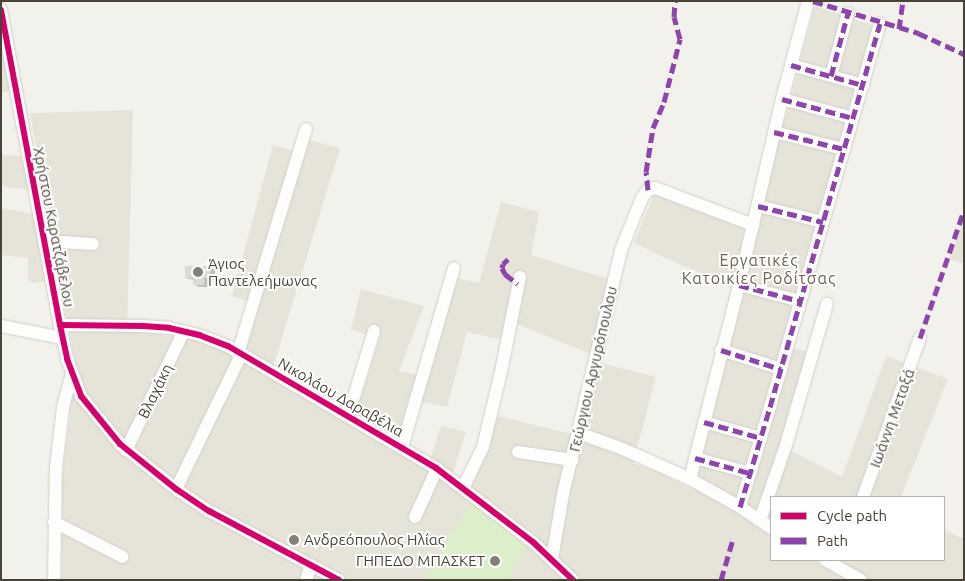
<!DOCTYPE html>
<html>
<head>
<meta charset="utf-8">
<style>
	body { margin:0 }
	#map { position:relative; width:965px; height:581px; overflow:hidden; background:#f2f1ec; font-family:Ubuntu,sans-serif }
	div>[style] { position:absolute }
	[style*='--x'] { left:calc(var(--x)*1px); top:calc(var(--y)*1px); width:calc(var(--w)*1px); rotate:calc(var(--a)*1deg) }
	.residential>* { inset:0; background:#e6e3d9 }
	.green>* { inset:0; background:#ddeecb }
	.shadow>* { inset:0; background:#0003 }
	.building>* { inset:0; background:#dcdad4 }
	.roads { filter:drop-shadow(0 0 1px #d0cfc9) drop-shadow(0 0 1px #d0cfc9) }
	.minor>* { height:12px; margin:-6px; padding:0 6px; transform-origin:6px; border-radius:6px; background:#fdfdfc }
	.quiet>* { height:5px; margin-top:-2.5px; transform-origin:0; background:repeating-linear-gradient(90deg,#8e44ad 0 10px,transparent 0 15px) }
	.cycleway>* { height:6px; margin:-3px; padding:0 3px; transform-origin:3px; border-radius:3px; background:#d6006c }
	.dots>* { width:14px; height:14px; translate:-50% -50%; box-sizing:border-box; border:2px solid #fff; border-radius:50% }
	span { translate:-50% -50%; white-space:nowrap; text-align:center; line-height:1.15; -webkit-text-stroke:4px #fff; paint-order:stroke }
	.street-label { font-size:15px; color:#494337 }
	.poi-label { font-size:15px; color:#494337 }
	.left { translate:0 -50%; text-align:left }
	.right { translate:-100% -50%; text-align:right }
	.neighbourhood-label { font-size:16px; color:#6c624d; letter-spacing:1px }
	.frame { position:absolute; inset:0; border:2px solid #494337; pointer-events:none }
	.legend { position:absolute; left:770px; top:496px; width:175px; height:65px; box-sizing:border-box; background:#fff; border:1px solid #b6b4af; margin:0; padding:6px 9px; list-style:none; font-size:15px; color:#494337 }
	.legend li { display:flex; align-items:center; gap:10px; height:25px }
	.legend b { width:25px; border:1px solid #b6b4af }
</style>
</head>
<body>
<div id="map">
	<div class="residential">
		<i style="clip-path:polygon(815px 6px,880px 28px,789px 347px,812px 353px,782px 446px,842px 477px,886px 356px,948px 379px,901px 497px,771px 497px,771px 560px,944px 560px,944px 529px,964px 539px,964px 580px,62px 580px,62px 478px,76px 367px,30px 113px,133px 110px,127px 331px,203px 340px,242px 360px,259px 305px,232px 296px,273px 145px,304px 154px,308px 140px,340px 148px,271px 374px,352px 423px,380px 339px,351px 329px,361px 289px,424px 306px,399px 371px,429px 377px,456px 278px,479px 283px,501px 202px,539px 212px,531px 255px,611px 280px,593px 355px,512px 322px,508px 341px,467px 332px,447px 407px,417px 401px,401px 453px,427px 468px,441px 426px,466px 432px,450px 482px,469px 494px,498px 416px,575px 435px,573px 443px,582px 445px,601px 363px,656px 377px,633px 463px,660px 473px,693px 490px,741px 293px,634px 243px,655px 192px,755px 231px)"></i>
		<i style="clip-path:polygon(1px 43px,11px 91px,1px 92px)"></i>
		<i style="clip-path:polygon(1px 155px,24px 156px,30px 190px,1px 186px)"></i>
		<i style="clip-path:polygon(1px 208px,34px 214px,47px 281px,32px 283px,28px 280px,28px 258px,1px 255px)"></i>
		<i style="clip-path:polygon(964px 217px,964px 264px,950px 259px)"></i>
	</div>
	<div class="green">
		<i style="clip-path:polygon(471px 503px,526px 546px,508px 580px,423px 580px)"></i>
	</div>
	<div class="shadow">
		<i style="clip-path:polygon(186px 267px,210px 267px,215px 270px,215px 280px,208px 280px,208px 287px,199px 287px,194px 284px,194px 280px,186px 278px)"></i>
	</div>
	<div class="building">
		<i style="clip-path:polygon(185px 266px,210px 266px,210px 278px,204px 278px,204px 285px,193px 285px,193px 278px,185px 278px)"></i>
	</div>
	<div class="roads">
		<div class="minor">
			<i style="--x:1;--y:10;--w:320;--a:79.4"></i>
			<i style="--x:60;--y:325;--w:35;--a:78"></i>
			<i style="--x:67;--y:359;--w:40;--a:69"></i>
			<i style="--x:81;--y:396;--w:62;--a:50.9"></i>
			<i style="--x:120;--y:444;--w:72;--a:38.8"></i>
			<i style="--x:176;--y:489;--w:40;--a:34"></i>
			<i style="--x:209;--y:511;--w:147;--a:28"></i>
			<i style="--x:791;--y:65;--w:75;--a:15.5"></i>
			<i style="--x:831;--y:76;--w:65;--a:-74.9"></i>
			<i style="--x:782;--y:99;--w:73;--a:15"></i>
			<i style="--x:774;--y:132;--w:72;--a:13.7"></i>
			<i style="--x:758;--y:206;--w:67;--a:13.8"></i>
			<i style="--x:45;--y:241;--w:48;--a:3.6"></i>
			<i style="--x:739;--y:285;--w:63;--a:14.7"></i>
			<i style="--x:60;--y:325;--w:83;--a:0.7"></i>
			<i style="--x:143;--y:326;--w:26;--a:4"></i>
			<i style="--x:169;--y:328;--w:31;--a:13"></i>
			<i style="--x:199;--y:335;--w:31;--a:21"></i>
			<i style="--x:228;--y:346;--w:241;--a:30.4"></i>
			<i style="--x:436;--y:468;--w:123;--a:37.4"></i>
			<i style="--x:534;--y:543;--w:54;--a:43.5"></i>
			<i style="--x:1;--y:326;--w:63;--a:11"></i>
			<i style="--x:721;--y:350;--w:63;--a:17.6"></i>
			<i style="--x:238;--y:353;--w:234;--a:-73.1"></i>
			<i style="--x:348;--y:416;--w:89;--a:-73"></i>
			<i style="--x:704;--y:422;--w:59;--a:15.7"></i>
			<i style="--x:579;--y:433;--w:47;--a:20"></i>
			<i style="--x:623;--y:449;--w:73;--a:24.1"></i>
			<i style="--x:690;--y:479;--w:57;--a:29.2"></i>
			<i style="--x:740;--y:507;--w:37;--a:34"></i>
			<i style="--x:402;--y:447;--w:186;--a:-73.8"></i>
			<i style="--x:126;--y:450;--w:132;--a:-64"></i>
			<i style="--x:518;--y:452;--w:55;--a:8.4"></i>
			<i style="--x:695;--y:458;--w:57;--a:15.3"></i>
			<i style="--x:690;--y:479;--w:200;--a:-75.8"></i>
			<i style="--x:739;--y:285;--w:191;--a:-77"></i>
			<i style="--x:782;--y:99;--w:101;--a:-75.1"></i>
			<i style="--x:463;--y:488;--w:46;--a:-64"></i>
			<i style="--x:483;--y:447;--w:82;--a:-76.6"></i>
			<i style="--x:502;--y:367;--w:92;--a:-78.7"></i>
			<i style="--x:176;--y:489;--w:149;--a:-64.1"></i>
			<i style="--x:863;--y:497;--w:169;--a:-70.3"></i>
			<i style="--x:740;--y:507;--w:104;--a:-73.3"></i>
			<i style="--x:770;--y:407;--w:399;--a:-74"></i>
			<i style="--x:415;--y:517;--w:53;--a:-65.4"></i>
			<i style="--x:760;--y:520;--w:79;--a:-70.9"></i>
			<i style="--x:786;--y:445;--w:147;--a:-73.8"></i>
			<i style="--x:54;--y:522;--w:77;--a:26.9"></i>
			<i style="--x:552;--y:559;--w:66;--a:-80.4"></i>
			<i style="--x:563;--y:494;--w:251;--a:-76.6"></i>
			<i style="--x:621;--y:250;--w:56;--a:-68"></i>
			<i style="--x:642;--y:198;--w:10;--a:-53"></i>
			<i style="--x:648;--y:190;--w:7;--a:-16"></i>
			<i style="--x:655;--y:188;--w:105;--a:20.7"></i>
			<i style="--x:825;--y:560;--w:41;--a:29.1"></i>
			<i style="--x:54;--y:580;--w:113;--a:-89"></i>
			<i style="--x:56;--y:467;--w:60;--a:-83.3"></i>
			<i style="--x:63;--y:407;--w:34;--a:-75"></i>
			<i style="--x:306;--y:580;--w:16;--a:-72"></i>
		</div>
	</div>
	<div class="quiet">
		<i style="--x:813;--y:1;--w:110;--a:16.9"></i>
		<i style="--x:918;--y:33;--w:51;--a:24.5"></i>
		<i style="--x:899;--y:29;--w:28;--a:-82"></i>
		<i style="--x:791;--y:65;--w:75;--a:15.5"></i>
		<i style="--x:831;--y:76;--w:65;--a:-74.9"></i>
		<i style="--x:782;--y:99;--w:73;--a:15"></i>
		<i style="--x:774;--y:132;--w:72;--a:13.7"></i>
		<i style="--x:648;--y:190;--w:18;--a:-96"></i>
		<i style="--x:646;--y:172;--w:45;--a:-81"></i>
		<i style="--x:653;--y:128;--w:28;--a:-67"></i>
		<i style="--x:664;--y:102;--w:65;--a:-75.7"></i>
		<i style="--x:680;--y:39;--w:23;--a:-105"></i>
		<i style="--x:674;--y:17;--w:16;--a:-86"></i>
		<i style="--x:758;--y:206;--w:67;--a:13.8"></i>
		<i style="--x:508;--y:259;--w:7;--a:135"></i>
		<i style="--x:503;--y:264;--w:4;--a:104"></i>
		<i style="--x:502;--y:268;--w:7;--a:63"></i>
		<i style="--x:505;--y:274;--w:16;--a:38"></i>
		<i style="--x:739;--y:285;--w:63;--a:14.7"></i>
		<i style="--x:920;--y:338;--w:135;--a:-71"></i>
		<i style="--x:721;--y:350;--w:63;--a:17.6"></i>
		<i style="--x:704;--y:422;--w:59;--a:15.7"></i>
		<i style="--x:695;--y:458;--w:57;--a:15.3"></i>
		<i style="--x:740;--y:507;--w:104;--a:-73.3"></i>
		<i style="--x:770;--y:407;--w:399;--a:-74"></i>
		<i style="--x:721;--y:580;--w:43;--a:-73.7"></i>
	</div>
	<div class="cycleway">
		<i style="--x:1;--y:10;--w:320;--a:79.4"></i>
		<i style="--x:60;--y:325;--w:35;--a:78"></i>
		<i style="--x:67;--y:359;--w:40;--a:69"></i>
		<i style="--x:81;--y:396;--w:62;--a:50.9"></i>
		<i style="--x:120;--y:444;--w:72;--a:38.8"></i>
		<i style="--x:176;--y:489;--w:40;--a:34"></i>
		<i style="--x:209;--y:511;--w:147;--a:28"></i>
		<i style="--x:60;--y:325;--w:83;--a:0.7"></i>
		<i style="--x:143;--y:326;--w:26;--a:4"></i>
		<i style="--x:169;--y:328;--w:31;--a:13"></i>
		<i style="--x:199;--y:335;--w:31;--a:21"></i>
		<i style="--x:228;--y:346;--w:241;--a:30.4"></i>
		<i style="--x:436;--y:468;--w:123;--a:37.4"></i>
		<i style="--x:534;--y:543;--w:54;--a:43.5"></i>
	</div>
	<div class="dots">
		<i style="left:198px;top:272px;background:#848076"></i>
		<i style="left:294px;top:540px;background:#848076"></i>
		<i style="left:495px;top:561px;background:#848076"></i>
	</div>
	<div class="street-label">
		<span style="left:54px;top:227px;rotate:79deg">Χρήστου Καρατζάβελου</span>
		<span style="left:593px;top:369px;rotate:-77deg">Γεώργιου Αργυρόπουλου</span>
		<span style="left:155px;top:391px;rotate:-64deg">Βλαχάκη</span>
		<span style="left:341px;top:397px;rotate:30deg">Νικολάου Δαραβέλια</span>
		<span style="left:892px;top:418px;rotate:-70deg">Ιωάννη Μεταξά</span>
	</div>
	<div class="poi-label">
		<span class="left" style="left:208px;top:272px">Άγιος<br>Παντελεήμωνας</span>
		<span class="left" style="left:304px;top:540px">Ανδρεόπουλος Ηλίας</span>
		<span class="right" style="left:485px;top:561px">ΓΗΠΕΔΟ ΜΠΑΣΚΕΤ</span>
	</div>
	<div class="neighbourhood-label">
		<span style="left:759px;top:269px">Εργατικές<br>Κατοικίες Ροδίτσας</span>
	</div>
	<div class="frame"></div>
	<ul class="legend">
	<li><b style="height:6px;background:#d6006c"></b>Cycle path</li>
	<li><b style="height:6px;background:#8e44ad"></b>Path</li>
	</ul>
</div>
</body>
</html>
